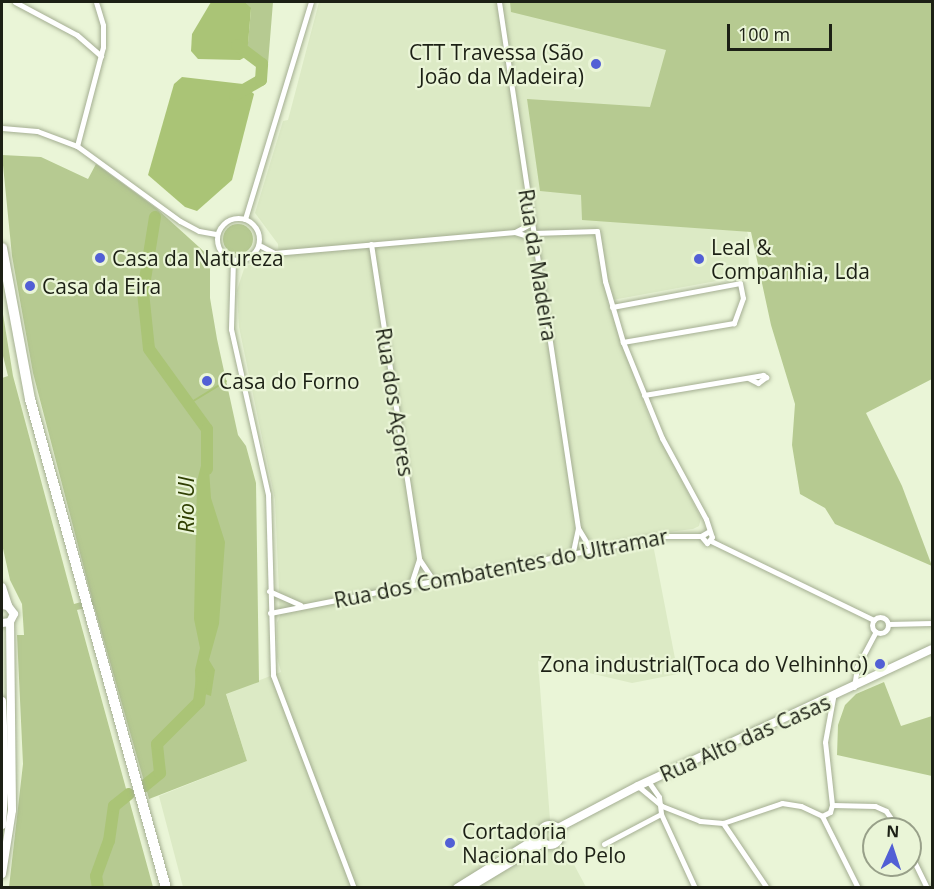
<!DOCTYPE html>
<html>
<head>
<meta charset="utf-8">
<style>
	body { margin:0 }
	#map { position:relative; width:934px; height:889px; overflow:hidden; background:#eaf5d7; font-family:"Open Sans",sans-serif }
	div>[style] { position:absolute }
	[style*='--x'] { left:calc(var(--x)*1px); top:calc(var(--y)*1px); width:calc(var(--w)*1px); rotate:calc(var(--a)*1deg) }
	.built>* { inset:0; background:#dceac5 }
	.green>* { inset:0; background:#b6ca91 }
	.round { border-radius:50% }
	.water>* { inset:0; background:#aac476 }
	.stream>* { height:2px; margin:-1px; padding:0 1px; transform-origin:1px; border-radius:1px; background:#aac476 }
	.river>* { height:12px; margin:-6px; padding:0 6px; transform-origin:6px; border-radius:6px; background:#aac476 }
	.roads { filter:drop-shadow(0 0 2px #a4ae92) drop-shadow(0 0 2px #a4ae92) }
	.street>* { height:5px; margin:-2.5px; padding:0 2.5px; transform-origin:2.5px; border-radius:2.5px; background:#fff }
	.street>.ring { margin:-2.5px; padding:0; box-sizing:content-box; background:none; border:5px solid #fff; border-radius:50% }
	.secondary>* { height:8px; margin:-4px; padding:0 4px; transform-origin:4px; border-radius:4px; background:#fff }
	.primary>* { height:8px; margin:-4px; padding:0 4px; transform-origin:4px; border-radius:4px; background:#fff }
	.primary>.ring { margin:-4px; padding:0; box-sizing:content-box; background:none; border:8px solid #fff; border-radius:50% }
	.highway>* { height:10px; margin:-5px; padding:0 5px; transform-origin:5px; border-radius:5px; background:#fff }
	.dots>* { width:16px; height:16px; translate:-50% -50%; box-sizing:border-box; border:3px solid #eaf5d7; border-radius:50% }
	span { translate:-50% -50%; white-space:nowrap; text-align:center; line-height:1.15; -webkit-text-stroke:4.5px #eaf5d7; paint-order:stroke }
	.poi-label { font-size:21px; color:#1c2015 }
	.right { translate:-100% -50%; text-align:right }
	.left { translate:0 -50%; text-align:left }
	.street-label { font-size:21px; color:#1c2015 }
	.water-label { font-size:22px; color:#303f03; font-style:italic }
	.frame { position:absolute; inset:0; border:3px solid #1c2015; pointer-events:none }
	.north { position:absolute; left:862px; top:817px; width:60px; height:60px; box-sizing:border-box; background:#eaf5d7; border:2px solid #98a089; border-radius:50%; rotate:3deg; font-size:16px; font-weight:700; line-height:24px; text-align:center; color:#1c2015 }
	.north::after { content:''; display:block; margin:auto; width:21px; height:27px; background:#525fd5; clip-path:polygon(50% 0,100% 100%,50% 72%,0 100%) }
	.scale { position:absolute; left:727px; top:24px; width:105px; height:27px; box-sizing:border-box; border:3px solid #1c2015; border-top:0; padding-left:8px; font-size:18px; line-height:21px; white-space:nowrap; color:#1c2015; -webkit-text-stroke:4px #eaf5d7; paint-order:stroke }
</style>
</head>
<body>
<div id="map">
	<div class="built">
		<i style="clip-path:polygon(319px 2px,661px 2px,671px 46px,748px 234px,749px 275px,607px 301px,649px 417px,701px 518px,699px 526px,693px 529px,651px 534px,678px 674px,632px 683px,538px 661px,550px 820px,586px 887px,183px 887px,159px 796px,247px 761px,226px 693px,281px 672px,277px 657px,277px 623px,280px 616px,275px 500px,239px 327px,237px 290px,245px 266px,279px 259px,278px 244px,255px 213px,283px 121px,288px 120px)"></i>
	</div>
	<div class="green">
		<i style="clip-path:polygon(245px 2px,273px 2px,268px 64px,247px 54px,251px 9px)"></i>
		<i style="clip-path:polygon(510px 2px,932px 2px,932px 379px,866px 413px,902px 486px,932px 566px,835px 524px,825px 508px,800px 494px,792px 445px,795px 404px,771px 325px,751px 232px,582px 220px,581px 195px,540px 191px,527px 99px,650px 107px,666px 50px,511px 12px)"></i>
		<i style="clip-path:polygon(2px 155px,41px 157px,88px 179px,96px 164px,156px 208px,210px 257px,210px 298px,217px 339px,238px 435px,246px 446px,256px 483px,259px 682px,226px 694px,247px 761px,149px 799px,94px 606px,77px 610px,153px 887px,9px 887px,23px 764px,17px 635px,24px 635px,22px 604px,10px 580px,2px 544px,2px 378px,8px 376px,2px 352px,2px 308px,13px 376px,74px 604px,92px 599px,33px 373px,12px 256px)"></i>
		<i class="round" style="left:223px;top:224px;width:30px;height:30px"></i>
		<i style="clip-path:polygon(884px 682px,901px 726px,932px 716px,932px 776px,837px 755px,838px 725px,845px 705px,856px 694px)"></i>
	</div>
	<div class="water">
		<i style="clip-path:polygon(211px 2px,245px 2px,251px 8px,247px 56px,240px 60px,198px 59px,191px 51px,192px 34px)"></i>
		<i style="clip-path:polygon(182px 77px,243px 84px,254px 94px,232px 180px,197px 211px,185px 207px,148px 175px,174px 84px)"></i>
		<i style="clip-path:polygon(208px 455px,211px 498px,225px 542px,219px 624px,209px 660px,215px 670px,211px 696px,196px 691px,195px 670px,200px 648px,194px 619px,197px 481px,203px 458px)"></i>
	</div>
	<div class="stream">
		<i style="--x:190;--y:403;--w:42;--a:-31.4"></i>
	</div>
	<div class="river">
		<i style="--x:235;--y:95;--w:30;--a:-30"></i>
		<i style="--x:261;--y:80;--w:16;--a:-86"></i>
		<i style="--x:262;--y:64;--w:31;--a:-143"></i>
		<i style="--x:155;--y:217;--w:76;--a:99.1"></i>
		<i style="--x:143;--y:292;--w:57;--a:84"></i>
		<i style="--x:149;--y:349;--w:99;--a:54.1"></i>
		<i style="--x:207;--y:429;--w:40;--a:90"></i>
		<i style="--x:143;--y:787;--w:22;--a:-39"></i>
		<i style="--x:160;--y:773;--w:29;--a:-96"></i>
		<i style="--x:157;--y:744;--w:59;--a:-45"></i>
		<i style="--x:199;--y:702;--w:25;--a:-83"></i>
		<i style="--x:98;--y:888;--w:12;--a:-99"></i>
		<i style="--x:96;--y:876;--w:37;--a:-70"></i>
		<i style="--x:109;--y:841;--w:35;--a:-82"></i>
		<i style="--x:114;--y:806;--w:19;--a:-39"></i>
	</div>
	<div class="roads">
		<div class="street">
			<i style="--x:15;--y:2;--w:70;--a:28"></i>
			<i style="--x:77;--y:35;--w:32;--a:41"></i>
			<i style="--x:499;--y:2;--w:532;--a:81.46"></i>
			<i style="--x:578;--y:528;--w:25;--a:102"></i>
			<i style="--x:2;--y:128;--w:35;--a:5"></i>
			<i style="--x:37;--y:131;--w:43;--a:20.6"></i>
			<i style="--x:77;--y:146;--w:127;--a:36.1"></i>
			<i style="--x:180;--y:221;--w:21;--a:28"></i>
			<i style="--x:199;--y:231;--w:17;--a:10"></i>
			<i style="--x:77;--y:146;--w:102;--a:-75.3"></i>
			<i style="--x:103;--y:47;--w:22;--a:-90"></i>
			<i style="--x:103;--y:25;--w:24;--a:-107"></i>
			<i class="ring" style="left:217px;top:218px;width:37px;height:37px"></i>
			<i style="--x:245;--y:219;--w:227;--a:-73.1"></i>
			<i style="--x:515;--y:232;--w:19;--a:-28"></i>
			<i style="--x:533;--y:233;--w:64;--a:-1.8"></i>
			<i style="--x:597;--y:231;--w:51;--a:80.9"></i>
			<i style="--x:605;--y:281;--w:64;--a:73.6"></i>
			<i style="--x:623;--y:342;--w:104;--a:67.9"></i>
			<i style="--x:662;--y:438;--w:92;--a:61.5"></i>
			<i style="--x:706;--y:519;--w:19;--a:72"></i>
			<i style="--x:712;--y:537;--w:8;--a:130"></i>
			<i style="--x:707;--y:543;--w:9;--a:-131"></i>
			<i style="--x:701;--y:536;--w:8;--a:-30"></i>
			<i style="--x:371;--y:244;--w:319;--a:81.3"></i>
			<i style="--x:419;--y:559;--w:25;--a:56"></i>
			<i style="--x:261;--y:246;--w:15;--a:28"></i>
			<i style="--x:274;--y:253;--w:242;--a:-5"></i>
			<i style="--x:515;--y:232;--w:20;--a:18"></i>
			<i style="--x:233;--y:260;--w:69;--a:91.7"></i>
			<i style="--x:231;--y:329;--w:169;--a:77.4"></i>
			<i style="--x:268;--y:494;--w:181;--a:88.4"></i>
			<i style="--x:273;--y:675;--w:228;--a:69.2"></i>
			<i style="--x:612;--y:307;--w:130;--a:-10.6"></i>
			<i style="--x:740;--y:283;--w:15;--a:79"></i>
			<i style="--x:743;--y:298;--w:27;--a:110"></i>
			<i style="--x:734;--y:323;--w:113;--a:170.3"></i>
			<i style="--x:644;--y:395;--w:121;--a:-9.5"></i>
			<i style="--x:763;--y:375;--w:4;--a:34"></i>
			<i style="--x:766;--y:377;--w:10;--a:143"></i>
			<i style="--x:758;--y:383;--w:11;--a:-153"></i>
			<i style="--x:578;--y:528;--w:26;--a:59"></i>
			<i style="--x:711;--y:541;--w:181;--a:25.9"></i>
			<i style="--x:411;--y:584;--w:26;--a:-72"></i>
			<i style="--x:269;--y:591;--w:34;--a:24"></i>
			<i style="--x:270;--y:613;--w:399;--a:-11.1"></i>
			<i style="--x:661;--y:536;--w:40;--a:0"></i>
			<i class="ring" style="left:872px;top:617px;width:11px;height:11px"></i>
			<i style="--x:888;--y:624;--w:44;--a:-1.3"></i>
			<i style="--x:854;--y:687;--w:20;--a:-81"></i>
			<i style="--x:857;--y:667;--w:40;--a:-62"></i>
			<i style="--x:648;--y:781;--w:19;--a:55"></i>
			<i style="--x:659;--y:797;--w:17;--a:83"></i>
			<i style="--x:661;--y:814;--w:81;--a:65.3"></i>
			<i style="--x:638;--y:786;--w:31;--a:40"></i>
			<i style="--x:662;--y:806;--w:41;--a:21.5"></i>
			<i style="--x:700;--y:821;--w:23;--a:5"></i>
			<i style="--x:723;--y:823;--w:62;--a:-18.7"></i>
			<i style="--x:782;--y:803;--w:19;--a:9"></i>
			<i style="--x:801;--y:806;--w:23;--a:25"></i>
			<i style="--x:822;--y:816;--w:9;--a:-27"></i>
			<i style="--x:830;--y:812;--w:7;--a:-74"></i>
			<i style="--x:832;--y:805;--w:63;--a:-96.3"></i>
			<i style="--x:825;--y:742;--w:45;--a:-79.7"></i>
			<i style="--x:832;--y:805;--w:43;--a:1.3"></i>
			<i style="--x:875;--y:806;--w:12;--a:24"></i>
			<i style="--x:886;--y:811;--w:22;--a:56"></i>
			<i style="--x:822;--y:816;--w:80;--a:63.4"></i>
			<i style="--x:723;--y:823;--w:78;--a:55.9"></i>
			<i style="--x:604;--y:844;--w:64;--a:-27.8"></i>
			<i style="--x:910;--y:853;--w:39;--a:64"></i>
		</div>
		<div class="secondary">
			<i style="--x:2;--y:587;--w:20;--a:72"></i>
			<i style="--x:2;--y:605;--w:6;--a:9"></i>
			<i style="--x:8;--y:606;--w:10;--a:53"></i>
			<i style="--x:14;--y:614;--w:9;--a:117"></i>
			<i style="--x:10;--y:622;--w:8;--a:173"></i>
			<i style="--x:2;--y:701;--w:76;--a:87.7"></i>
			<i style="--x:5;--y:777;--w:48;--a:93.6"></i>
			<i style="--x:558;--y:828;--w:90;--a:-27.7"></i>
			<i style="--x:638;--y:786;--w:324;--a:-25"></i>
			<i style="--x:2;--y:874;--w:65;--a:-81.1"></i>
			<i style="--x:12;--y:810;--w:188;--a:-90.6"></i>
		</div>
		<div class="primary">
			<i class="ring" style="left:540px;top:825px;width:12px;height:12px"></i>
			<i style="--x:457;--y:888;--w:97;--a:-31.9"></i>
			<i style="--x:468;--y:888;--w:87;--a:-31"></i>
		</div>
		<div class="highway">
			<i style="--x:2;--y:248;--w:154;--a:79.5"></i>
			<i style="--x:30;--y:399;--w:508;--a:74.46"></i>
		</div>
	</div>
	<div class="dots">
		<i style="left:596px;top:64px;background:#525fd5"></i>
		<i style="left:100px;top:258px;background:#525fd5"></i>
		<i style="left:699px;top:259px;background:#525fd5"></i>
		<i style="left:30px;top:286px;background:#525fd5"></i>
		<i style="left:207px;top:381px;background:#525fd5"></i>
		<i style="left:880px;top:664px;background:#525fd5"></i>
		<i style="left:450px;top:843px;background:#525fd5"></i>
	</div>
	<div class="poi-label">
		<span class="right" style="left:584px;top:64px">CTT Travessa (São<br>João da Madeira)</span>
		<span class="left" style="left:711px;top:259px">Leal &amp;<br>Companhia, Lda</span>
		<span class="left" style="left:112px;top:258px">Casa da Natureza</span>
		<span class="left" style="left:42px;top:286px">Casa da Eira</span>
		<span class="left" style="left:219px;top:381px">Casa do Forno</span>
		<span class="right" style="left:868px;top:664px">Zona industrial(Toca do Velhinho)</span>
		<span class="left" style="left:462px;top:843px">Cortadoria<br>Nacional do Pelo</span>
	</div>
	<div class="street-label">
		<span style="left:538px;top:265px;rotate:81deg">Rua da Madeira</span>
		<span style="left:395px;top:402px;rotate:81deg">Rua dos Açores</span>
		<span style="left:501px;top:568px;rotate:-11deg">Rua dos Combatentes do Ultramar</span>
		<span style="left:745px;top:738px;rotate:-24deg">Rua Alto das Casas</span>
	</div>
	<div class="water-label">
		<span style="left:186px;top:505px;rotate:-90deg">Rio Ul</span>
	</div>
	<div class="frame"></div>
	<div class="north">N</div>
	<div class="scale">100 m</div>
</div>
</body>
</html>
